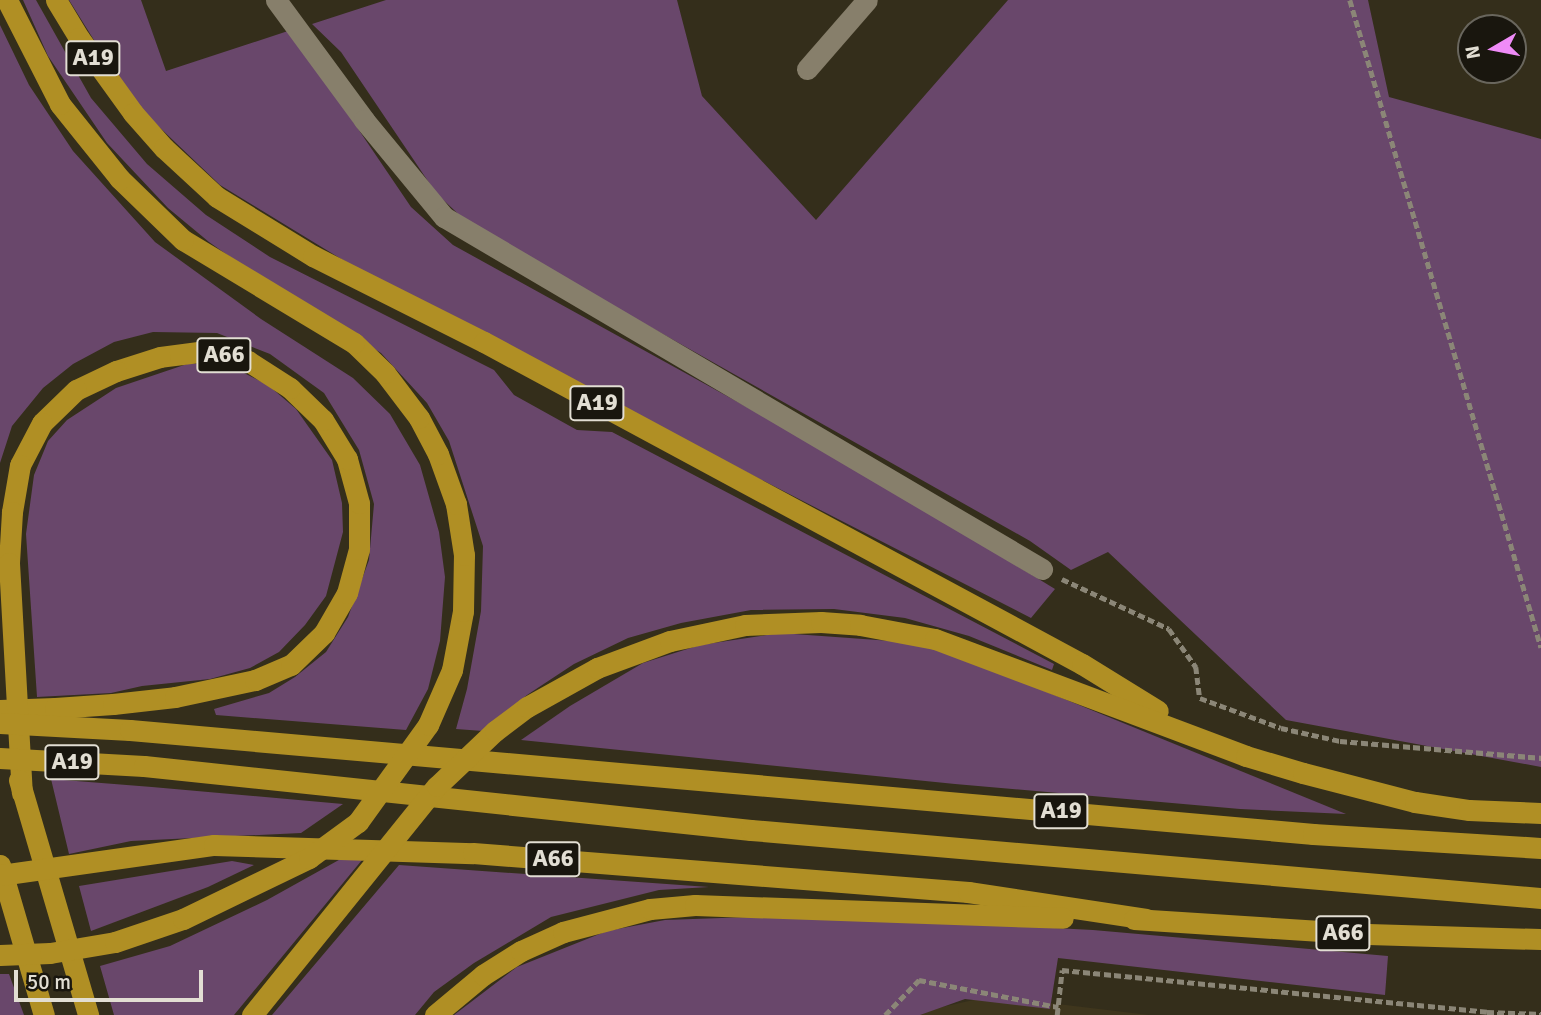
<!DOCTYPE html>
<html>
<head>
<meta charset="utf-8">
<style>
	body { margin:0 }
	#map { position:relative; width:1541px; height:1015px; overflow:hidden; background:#342e1b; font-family:Signika,sans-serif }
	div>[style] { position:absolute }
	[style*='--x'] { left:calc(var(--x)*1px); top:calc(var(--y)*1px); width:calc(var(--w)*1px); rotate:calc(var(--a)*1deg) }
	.built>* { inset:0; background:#3f361d }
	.green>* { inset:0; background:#69476b }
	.path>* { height:4.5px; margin-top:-2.25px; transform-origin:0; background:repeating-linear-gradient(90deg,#8b8677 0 7px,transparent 0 10.5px) }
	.minor>* { height:21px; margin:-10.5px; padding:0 10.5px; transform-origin:10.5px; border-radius:10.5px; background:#877f6b }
	.highway>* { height:21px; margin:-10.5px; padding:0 10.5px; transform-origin:10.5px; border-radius:10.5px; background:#b08f24 }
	span { translate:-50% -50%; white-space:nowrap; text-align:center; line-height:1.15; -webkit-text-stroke:7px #19160e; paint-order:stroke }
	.shield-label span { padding:2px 5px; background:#19160e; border:2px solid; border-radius:5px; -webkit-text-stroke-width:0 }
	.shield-label { font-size:24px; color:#e2ded3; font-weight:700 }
	.north { position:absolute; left:1457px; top:14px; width:70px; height:70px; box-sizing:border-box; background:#19160e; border:2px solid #69665d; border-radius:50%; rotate:260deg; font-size:19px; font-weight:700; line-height:28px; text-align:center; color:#e2ded3 }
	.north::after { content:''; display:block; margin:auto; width:24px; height:32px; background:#ef8bf7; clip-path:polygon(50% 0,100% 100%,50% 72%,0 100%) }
	.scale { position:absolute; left:14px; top:970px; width:189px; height:32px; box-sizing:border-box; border:4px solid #e2ded3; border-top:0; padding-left:9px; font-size:21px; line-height:24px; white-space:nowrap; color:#e2ded3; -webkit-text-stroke:5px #19160e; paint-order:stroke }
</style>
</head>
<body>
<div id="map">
	<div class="built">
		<i style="clip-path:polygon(992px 996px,1149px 1015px,905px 1015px)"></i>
	</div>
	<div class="green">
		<i style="clip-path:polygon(23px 0,36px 0,91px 98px,147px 164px,206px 215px,270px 257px,494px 370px,514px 395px,577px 430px,612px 432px,1054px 664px,1052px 670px,969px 636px,905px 618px,834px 609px,751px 610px,681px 623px,628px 638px,574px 664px,527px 695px,483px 731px,456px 729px,467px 689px,481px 611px,483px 546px,449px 441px,427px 403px,381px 353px,260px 278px,209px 242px,168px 208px,107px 143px,48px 56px)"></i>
		<i style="clip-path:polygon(69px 0,141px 0,166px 71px,291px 30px,411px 207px,453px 245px,841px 459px,1055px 589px,1031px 618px,397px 293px,220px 185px,132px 101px)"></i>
		<i style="clip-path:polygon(386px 0,677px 0,702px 96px,816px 220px,1008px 0,1368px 0,1389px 97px,1541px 139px,1541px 767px,1286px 720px,1108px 552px,1071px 570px,1030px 541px,471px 226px,436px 193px,341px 52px,312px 24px)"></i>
		<i style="clip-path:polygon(0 25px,29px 85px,73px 151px,155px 242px,261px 319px,353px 378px,390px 414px,420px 465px,439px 532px,445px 577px,440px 641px,428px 689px,406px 730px,216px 715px,214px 709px,269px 693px,295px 677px,326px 652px,348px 617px,369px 560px,374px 504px,359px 450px,324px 393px,270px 354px,217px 333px,153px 332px,114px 342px,73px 364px,43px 388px,12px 426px,0 463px)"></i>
		<i style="clip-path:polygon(190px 363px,234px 368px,268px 385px,296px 409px,332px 460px,342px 503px,343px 532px,326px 596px,305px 625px,279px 652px,250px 668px,210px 679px,142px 686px,111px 693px,37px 697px,26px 534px,34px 475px,48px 441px,67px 420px,116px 388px)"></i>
		<i style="clip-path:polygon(780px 633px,905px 642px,959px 656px,1346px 814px,1240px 809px,955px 784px,521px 740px,570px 706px,643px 663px,700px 645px)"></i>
		<i style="clip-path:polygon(51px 779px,152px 787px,343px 804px,301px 833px,131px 841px,69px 854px)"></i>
		<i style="clip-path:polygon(346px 856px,362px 860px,234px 1015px,114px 1015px,100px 966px,170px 946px,267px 900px)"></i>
		<i style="clip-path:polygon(232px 861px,254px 865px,208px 887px,91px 931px,79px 886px)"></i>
		<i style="clip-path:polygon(399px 865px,709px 887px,659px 890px,551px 917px,474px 963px,434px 992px,415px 1015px,272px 1015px)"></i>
		<i style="clip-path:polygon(809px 915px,1093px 930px,1388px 956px,1385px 995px,1058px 958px,1050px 1009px,965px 999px,920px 1015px,454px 1015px,517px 967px,607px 931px,665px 920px)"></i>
		<i style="clip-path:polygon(0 974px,9px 974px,24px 1015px,0 1015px)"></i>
	</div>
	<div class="path">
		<i style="--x:1350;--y:0;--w:675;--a:73.55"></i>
		<i style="--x:1062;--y:579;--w:118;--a:25"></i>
		<i style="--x:1169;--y:629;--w:47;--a:54.6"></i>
		<i style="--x:1196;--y:667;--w:31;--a:83"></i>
		<i style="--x:1200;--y:698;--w:86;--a:20.3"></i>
		<i style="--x:1281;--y:728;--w:60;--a:12.4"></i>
		<i style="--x:1340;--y:741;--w:202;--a:4.8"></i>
		<i style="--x:885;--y:1015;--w:49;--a:-45.8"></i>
		<i style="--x:919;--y:980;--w:142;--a:11"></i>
		<i style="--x:1057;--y:1015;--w:45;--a:-83.7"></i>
		<i style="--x:1062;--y:970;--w:427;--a:5.6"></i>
		<i style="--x:1487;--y:1012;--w:54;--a:2.1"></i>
	</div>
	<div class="minor">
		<i style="--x:276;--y:0;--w:149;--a:53.7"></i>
		<i style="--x:364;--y:120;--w:126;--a:50.5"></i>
		<i style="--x:444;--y:217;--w:694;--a:30.48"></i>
		<i style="--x:807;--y:69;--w:91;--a:-49"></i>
	</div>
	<div class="highway">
		<i style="--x:56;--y:0;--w:44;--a:58.8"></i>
		<i style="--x:79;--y:38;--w:92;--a:54.2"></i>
		<i style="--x:133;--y:113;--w:47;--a:48.5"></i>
		<i style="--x:164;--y:148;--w:72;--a:42.8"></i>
		<i style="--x:217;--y:197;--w:113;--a:31.6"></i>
		<i style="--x:313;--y:256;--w:191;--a:26.7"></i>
		<i style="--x:484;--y:342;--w:679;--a:28.3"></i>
		<i style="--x:1082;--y:664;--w:89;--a:31.7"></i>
		<i style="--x:0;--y:710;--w:55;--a:-2.1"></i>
		<i style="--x:55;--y:708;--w:58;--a:-3.9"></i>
		<i style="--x:113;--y:704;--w:62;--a:-6.4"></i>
		<i style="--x:175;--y:697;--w:82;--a:-12"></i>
		<i style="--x:255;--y:680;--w:39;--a:-23"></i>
		<i style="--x:291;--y:665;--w:46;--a:-44.1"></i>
		<i style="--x:324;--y:633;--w:46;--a:-60.1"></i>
		<i style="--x:347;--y:593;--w:46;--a:-74.7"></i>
		<i style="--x:359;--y:549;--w:46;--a:-90"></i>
		<i style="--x:359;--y:503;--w:46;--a:-105.3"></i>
		<i style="--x:347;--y:459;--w:46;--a:-121.6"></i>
		<i style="--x:323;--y:420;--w:46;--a:-135.9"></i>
		<i style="--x:290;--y:388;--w:50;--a:-147.3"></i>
		<i style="--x:248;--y:361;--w:43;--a:-166.6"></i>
		<i style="--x:206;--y:351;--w:46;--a:172.6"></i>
		<i style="--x:160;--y:357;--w:46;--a:162.3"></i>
		<i style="--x:116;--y:371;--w:44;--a:154.6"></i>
		<i style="--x:76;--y:390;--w:47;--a:135.9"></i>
		<i style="--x:42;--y:423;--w:47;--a:117.6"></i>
		<i style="--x:20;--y:465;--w:48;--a:99.7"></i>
		<i style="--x:12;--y:512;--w:51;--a:93.4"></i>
		<i style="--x:9;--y:563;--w:230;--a:86.8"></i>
		<i style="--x:0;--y:723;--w:130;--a:3.1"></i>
		<i style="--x:130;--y:730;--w:1188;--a:5.02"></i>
		<i style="--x:1313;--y:834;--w:228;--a:3.5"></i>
		<i style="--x:0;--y:758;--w:144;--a:3.2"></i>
		<i style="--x:144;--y:766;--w:610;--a:6.02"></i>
		<i style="--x:751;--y:830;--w:793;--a:4.92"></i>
		<i style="--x:19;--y:780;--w:245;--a:73.6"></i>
		<i style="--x:0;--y:865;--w:156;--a:73.7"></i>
		<i style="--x:0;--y:875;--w:216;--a:-8"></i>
		<i style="--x:214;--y:845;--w:259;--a:1.8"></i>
		<i style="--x:473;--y:853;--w:497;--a:4.5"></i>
		<i style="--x:968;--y:892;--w:180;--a:8.6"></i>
		<i style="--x:1134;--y:919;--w:234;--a:3.7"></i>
		<i style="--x:1368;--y:934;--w:173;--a:1.7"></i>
		<i style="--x:0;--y:955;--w:50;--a:-2.3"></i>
		<i style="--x:50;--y:953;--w:66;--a:-9.6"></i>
		<i style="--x:115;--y:942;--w:72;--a:-18.7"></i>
		<i style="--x:183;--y:919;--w:140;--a:-25.8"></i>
		<i style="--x:309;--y:858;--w:61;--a:-36.3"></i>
		<i style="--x:358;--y:822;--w:120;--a:-54.2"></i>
		<i style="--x:428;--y:725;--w:60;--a:-66.4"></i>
		<i style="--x:452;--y:670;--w:60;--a:-79.4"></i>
		<i style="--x:463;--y:611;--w:56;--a:-89"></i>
		<i style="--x:464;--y:555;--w:52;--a:-98.9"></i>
		<i style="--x:456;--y:504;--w:53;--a:-109.8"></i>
		<i style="--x:438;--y:454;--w:41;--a:-117.8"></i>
		<i style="--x:419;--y:418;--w:56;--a:-127.1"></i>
		<i style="--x:385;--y:373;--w:43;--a:-135.9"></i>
		<i style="--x:354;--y:343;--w:200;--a:-148.9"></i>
		<i style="--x:183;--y:240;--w:88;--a:-135.9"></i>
		<i style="--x:120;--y:179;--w:96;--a:-128.7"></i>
		<i style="--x:60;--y:104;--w:117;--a:-117"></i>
		<i style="--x:252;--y:1015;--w:294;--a:-51.1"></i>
		<i style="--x:437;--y:786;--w:80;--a:-43.5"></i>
		<i style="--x:495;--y:731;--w:40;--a:-37"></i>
		<i style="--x:527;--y:707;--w:80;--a:-29.1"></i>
		<i style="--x:597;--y:668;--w:78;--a:-20.3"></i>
		<i style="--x:670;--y:641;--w:77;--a:-12"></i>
		<i style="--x:745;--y:625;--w:76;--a:-2.3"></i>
		<i style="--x:821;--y:622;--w:39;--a:4"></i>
		<i style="--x:860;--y:625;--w:76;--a:10.6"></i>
		<i style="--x:935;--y:639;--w:332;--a:20.6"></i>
		<i style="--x:1246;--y:756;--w:59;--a:16.6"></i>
		<i style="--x:1303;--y:773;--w:116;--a:14.5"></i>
		<i style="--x:1415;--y:802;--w:55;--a:8.4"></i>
		<i style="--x:1469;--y:810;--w:72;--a:2.4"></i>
		<i style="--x:435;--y:1015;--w:62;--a:-39.8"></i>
		<i style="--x:483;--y:975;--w:45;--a:-32.3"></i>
		<i style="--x:521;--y:951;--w:46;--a:-24.3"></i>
		<i style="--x:563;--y:932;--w:90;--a:-14.8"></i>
		<i style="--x:650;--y:909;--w:45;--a:-5.1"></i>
		<i style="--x:695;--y:905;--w:368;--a:2"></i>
	</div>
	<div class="shield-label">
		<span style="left:93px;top:58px">A19</span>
		<span style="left:224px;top:355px">A66</span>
		<span style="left:597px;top:403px">A19</span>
		<span style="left:72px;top:762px">A19</span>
		<span style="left:1061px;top:811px">A19</span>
		<span style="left:553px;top:859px">A66</span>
		<span style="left:1343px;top:933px">A66</span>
	</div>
	<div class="north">N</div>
	<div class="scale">50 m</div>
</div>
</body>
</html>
